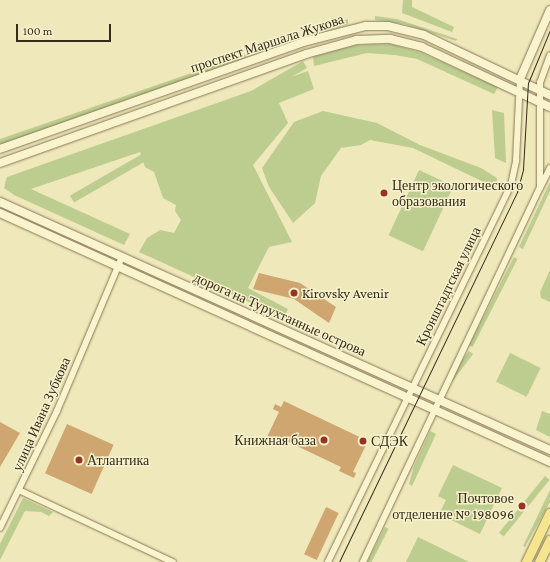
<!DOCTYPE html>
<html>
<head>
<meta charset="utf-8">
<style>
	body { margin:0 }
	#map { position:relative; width:550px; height:562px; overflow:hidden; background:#efe8bb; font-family:"Crimson Pro",serif }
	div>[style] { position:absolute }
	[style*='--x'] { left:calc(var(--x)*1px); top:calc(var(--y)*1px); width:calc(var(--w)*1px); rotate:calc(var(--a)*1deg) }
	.green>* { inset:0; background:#bccd8f; transform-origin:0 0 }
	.building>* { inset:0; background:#cfa66f; transform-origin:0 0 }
	.roads { filter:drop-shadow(0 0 1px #877754) drop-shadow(0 0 1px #877754) }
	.street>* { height:5.5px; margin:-2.75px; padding:0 2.75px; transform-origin:2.75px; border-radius:2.75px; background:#faf4ce }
	.secondary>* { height:8px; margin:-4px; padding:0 4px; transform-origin:4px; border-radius:4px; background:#faf4ce }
	.primary>* { height:9px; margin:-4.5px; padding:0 4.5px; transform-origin:4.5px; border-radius:4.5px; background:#f6e58f }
	.tram>* { height:1px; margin:-0.5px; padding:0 0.5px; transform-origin:0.5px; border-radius:0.5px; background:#352b1a }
	.dots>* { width:11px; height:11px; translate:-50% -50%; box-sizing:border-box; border:2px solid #f7f1cb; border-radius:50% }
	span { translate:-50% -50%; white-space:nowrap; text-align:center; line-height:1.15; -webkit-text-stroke:3px #f7f1cb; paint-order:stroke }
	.street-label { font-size:14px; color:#352b1a }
	.poi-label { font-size:14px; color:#352b1a }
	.left { translate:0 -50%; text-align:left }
	.right { translate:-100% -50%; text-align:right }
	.scale { position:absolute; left:16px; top:24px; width:95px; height:18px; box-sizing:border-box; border:2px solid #352b1a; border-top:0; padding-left:5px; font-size:12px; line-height:14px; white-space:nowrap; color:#352b1a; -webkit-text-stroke:3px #f7f1cb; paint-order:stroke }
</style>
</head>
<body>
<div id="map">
	<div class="green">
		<i style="clip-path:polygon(403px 0,412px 0,412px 7px,454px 27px,452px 32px,402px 13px)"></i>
		<i style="clip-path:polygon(375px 16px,397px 19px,457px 39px,456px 41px,404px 24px,375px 20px)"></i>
		<i style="clip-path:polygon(348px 19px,348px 24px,0 145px,0 139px)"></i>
		<i style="clip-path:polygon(390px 44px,420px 52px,498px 87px,494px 94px,417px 59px,395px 55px,367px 53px,314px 66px,313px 57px,336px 50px,357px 45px)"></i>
		<i style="left:303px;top:61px;width:8px;height:269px;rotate:60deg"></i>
		<i style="clip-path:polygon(308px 71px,314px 89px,279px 103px,288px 123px,253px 165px,292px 242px,269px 247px,248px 288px,288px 309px,284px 318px,139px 252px,147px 238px,160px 230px,174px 233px,181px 220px,175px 211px,176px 205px,163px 198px,154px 172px,145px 167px,140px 152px,31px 189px,130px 234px,124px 245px,14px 195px,4px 188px,7px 177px)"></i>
		<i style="clip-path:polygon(492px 110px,504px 113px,506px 163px,495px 158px)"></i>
		<i style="clip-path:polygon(323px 111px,377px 123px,420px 145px,481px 168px,497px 178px,496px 188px,413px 148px,370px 140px,361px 145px,341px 148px,321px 176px,315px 203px,293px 223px,269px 187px,262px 168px,294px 122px)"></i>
		<i style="left:419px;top:170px;width:38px;height:72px;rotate:25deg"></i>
		<i style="clip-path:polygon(550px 182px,550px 191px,523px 249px,519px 247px)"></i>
		<i style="left:514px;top:257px;width:4px;height:99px;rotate:27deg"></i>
		<i style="clip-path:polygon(550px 270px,550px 302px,541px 298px,540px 292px)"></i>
		<i style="left:469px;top:351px;width:5px;height:35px;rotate:37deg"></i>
		<i style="left:510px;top:353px;width:34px;height:32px;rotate:26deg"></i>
		<i style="clip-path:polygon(542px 411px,550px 414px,550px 437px,536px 430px)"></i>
		<i style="clip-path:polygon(430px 431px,436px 434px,412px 486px,409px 484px,414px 466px)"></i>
		<i style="clip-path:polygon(453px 465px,502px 488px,480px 534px,439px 514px,446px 500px,438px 496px)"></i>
		<i style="left:545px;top:476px;width:6px;height:73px;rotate:39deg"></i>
		<i style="clip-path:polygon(550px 490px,550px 502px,525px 547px,523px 546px)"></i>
		<i style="clip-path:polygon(23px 498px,53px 512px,49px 516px,41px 512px,25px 511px,0 560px,0 544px)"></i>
		<i style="left:385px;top:527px;width:4px;height:39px;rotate:27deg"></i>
		<i style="clip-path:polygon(418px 537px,469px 562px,406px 562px)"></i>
	</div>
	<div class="building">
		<i style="clip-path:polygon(259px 273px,300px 283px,336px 307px,329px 323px,294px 299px,253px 289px)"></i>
		<i style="clip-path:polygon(284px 401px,368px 441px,353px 472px,356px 473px,354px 478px,339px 471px,341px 467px,280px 438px,278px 442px,267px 437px,279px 412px,273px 409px,275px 404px,281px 407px)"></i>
		<i style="clip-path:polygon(0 422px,20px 433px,0 467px)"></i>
		<i style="left:67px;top:424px;width:51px;height:54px;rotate:24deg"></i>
		<i style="left:326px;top:507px;width:14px;height:52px;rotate:25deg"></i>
	</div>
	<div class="roads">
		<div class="street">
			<i style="--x:541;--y:186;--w:20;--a:-63"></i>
			<i style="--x:19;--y:490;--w:170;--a:25.1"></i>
			<i style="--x:0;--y:528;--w:130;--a:-64"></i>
			<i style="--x:57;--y:411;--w:167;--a:-67.1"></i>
			<i style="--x:328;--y:562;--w:419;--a:-64.1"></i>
			<i style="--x:511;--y:185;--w:25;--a:-78"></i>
			<i style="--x:516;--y:161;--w:82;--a:-87.2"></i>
			<i style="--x:363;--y:562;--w:414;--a:-64.7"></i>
			<i style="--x:540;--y:188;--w:105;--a:-90"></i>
			<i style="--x:540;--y:83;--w:29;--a:-70"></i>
		</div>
		<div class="secondary">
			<i style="--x:520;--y:79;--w:75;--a:-66.5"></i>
			<i style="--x:0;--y:149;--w:321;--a:-19.4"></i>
			<i style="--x:303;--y:42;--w:65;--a:-14.3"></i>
			<i style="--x:366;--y:26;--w:22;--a:0"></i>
			<i style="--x:388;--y:26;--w:37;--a:14"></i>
			<i style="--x:424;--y:35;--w:140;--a:25.5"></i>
			<i style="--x:0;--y:163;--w:325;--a:-19.6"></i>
			<i style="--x:306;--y:54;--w:53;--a:-15.4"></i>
			<i style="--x:357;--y:40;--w:33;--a:-2"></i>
			<i style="--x:390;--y:39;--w:33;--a:14"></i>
			<i style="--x:422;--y:47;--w:141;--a:25.1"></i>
			<i style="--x:0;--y:202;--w:603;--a:24.27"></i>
			<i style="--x:0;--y:213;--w:604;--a:24.36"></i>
		</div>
		<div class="primary">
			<i style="--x:526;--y:562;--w:55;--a:-64.4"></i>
			<i style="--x:539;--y:562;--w:25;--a:-64"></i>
		</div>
	</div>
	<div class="tram">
		<i style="--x:339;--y:562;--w:411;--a:-64.3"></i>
		<i style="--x:517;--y:192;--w:24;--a:-75"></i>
		<i style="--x:523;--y:169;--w:86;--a:-86.7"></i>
		<i style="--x:528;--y:83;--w:57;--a:-67.5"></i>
	</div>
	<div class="dots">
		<i style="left:384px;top:193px;background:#983322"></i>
		<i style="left:294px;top:293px;background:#983322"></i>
		<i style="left:324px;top:440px;background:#983322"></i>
		<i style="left:363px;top:441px;background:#983322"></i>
		<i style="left:79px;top:460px;background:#983322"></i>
		<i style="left:522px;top:506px;background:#983322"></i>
	</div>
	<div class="street-label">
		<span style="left:267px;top:43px;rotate:-18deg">проспект Маршала Жукова</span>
		<span style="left:448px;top:286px;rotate:-64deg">Кронштадтская улица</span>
		<span style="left:280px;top:314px;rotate:24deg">дорога на Турухтанные острова</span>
		<span style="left:41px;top:414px;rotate:-66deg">улица Ивана Зубкова</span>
	</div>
	<div class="poi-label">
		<span class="left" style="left:392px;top:193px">Центр экологического<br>образования</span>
		<span class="left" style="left:302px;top:293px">Kirovsky Avenir</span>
		<span class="right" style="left:316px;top:440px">Книжная база</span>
		<span class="left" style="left:371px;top:441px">СДЭК</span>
		<span class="left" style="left:87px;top:460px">Атлантика</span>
		<span class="right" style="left:514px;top:506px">Почтовое<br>отделение № 198096</span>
	</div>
	<div class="scale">100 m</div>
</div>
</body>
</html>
